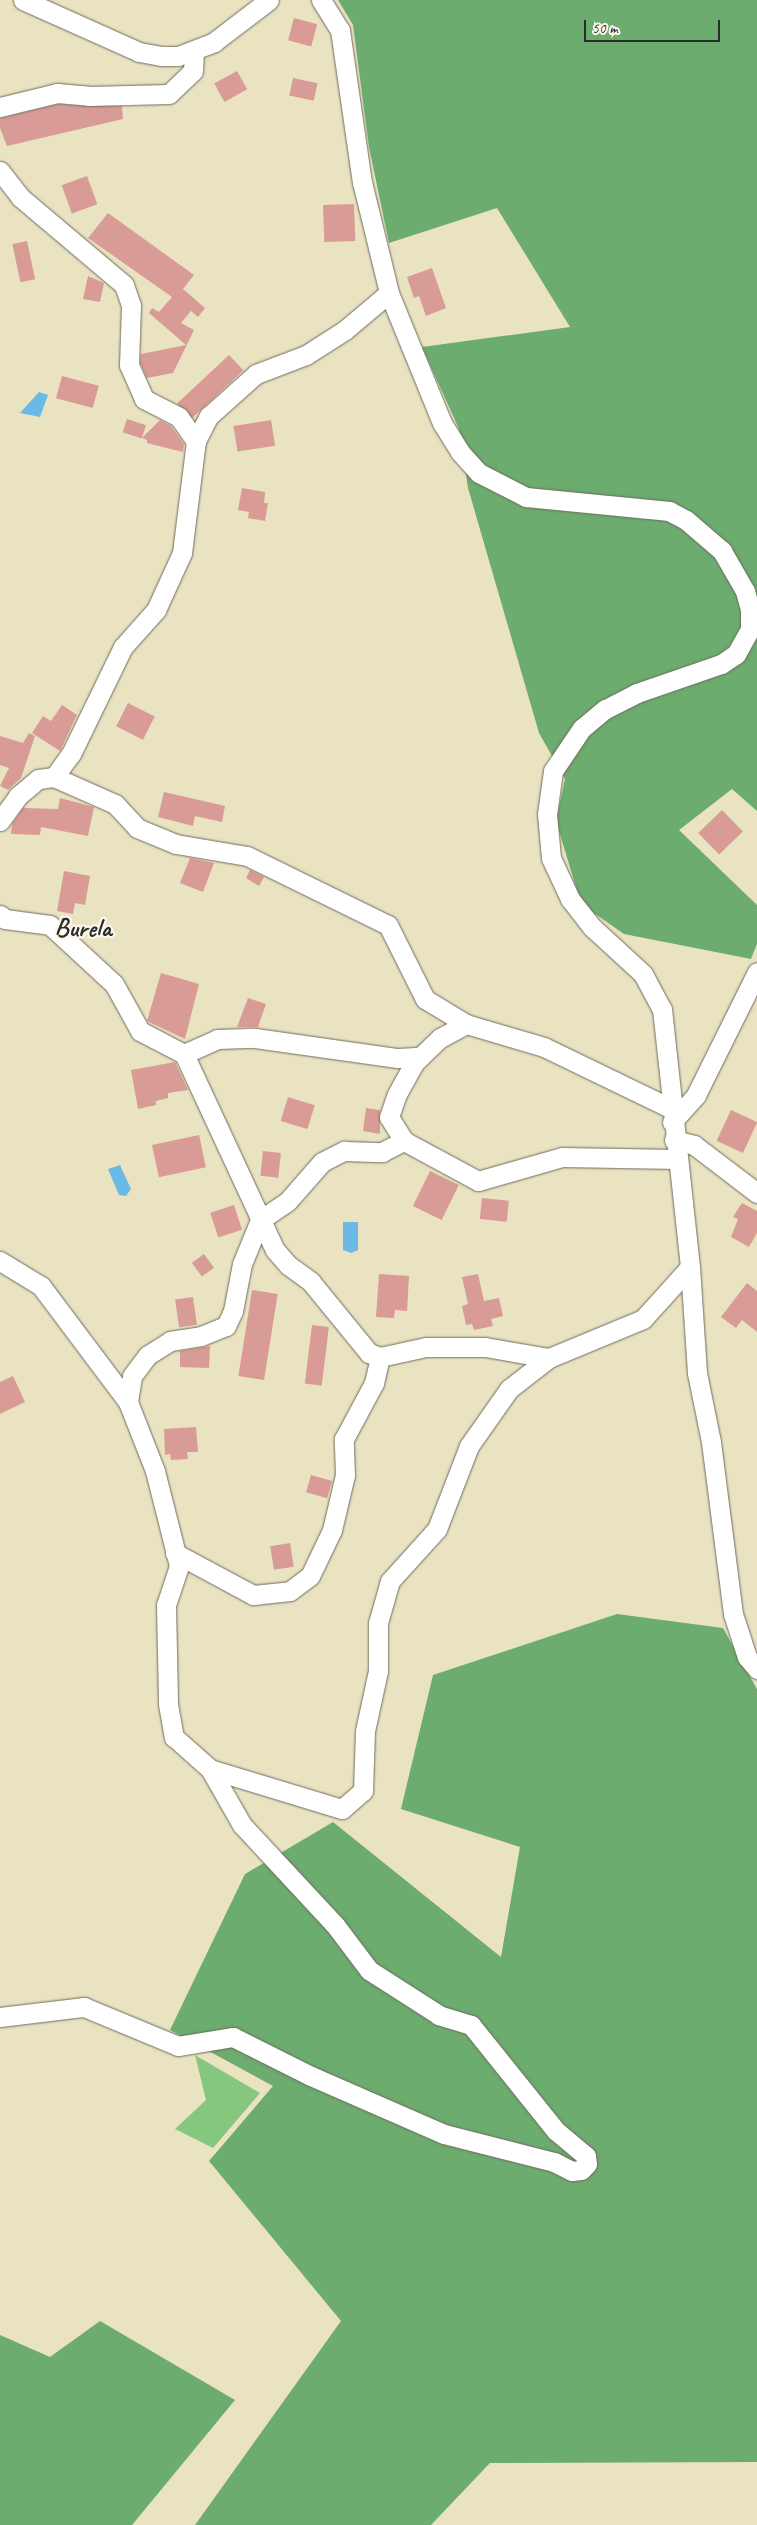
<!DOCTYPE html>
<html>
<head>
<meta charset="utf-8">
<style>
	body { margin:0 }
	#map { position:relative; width:757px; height:2525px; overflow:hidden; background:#eae3c1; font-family:Caveat,sans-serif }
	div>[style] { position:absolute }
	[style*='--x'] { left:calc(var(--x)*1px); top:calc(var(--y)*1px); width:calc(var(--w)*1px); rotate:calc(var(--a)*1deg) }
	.green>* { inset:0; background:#86c780 }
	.forest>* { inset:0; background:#6cac6e }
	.water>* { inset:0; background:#6bbae6 }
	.building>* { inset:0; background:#d99b95; transform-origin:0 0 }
	.roads { filter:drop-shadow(0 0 1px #6e6b60) drop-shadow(0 0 1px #6e6b60) }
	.minor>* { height:19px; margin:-9.5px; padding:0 9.5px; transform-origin:9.5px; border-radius:9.5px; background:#fff }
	span { translate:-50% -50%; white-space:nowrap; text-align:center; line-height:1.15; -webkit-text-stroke:4.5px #fbf7ec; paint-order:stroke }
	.neighbourhood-label { font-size:26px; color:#2b2b2b; font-weight:700 }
	.scale { position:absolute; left:584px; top:20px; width:136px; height:22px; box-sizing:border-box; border:2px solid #2b2b2b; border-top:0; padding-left:6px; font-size:15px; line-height:18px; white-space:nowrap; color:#2b2b2b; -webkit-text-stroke:4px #fbf7ec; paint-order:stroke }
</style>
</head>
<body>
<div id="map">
	<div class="green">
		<i style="clip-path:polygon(195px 2055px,260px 2093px,213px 2148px,175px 2129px,206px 2100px)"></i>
	</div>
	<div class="forest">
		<i style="clip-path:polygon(338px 0,757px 0,757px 811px,732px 789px,679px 830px,757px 905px,757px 944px,751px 959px,624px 934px,581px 904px,556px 821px,565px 779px,539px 733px,468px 488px,459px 429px,422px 347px,570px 327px,497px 208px,389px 243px,369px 147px,353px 25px)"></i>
		<i style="clip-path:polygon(617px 1614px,723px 1628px,757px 1689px,757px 2462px,490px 2463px,431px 2525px,195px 2525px,341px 2321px,209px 2161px,273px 2086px,170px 2030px,245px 1874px,333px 1822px,501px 1957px,520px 1847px,401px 1809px,433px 1675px)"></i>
		<i style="clip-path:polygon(100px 2321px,235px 2400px,132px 2525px,0 2525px,0 2335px,50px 2357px)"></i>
	</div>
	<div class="water">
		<i style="clip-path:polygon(39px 392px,48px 395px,40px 417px,20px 413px)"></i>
		<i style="clip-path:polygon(120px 1165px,131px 1189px,126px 1196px,119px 1195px,108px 1169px)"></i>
		<i style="clip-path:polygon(343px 1222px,358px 1222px,358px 1250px,351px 1253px,343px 1250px)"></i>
	</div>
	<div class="building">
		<i style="left:294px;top:18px;width:24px;height:23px;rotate:15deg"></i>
		<i style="left:237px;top:71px;width:21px;height:26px;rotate:61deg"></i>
		<i style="left:293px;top:78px;width:25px;height:18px;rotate:12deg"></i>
		<i style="clip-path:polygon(58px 104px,122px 106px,123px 119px,7px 146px,0 128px,0 118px)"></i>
		<i style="left:87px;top:176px;width:30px;height:27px;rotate:70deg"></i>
		<i style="left:354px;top:204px;width:37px;height:31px;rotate:88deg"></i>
		<i style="clip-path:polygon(108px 213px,194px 275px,183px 289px,205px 308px,198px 317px,191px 311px,181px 323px,194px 330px,173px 373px,147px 378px,140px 363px,141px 354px,186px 345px,149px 313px,152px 308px,159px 312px,172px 297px,88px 238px)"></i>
		<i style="left:27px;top:241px;width:39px;height:15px;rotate:78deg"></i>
		<i style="clip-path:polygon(432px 268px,446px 308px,426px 316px,419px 296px,414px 298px,407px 277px)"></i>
		<i style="clip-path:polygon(88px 276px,104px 283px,100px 302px,83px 299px)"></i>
		<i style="left:229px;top:355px;width:21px;height:71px;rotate:47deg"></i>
		<i style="left:62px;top:376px;width:38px;height:23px;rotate:15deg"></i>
		<i style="left:127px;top:419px;width:20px;height:14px;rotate:18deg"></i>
		<i style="clip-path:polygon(160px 420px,171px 426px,184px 444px,183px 452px,147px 443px,147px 440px,142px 438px)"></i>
		<i style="left:271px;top:420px;width:26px;height:38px;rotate:81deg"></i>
		<i style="clip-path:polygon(242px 488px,265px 492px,264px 503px,268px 503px,265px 521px,248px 518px,249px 512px,238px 510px)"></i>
		<i style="left:128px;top:703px;width:30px;height:26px;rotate:27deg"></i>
		<i style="clip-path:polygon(62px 705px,77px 715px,60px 751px,32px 733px,43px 716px,51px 721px)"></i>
		<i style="clip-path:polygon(29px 733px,35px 736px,21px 778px,8px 790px,0 786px,9px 768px,0 765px,0 736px,23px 743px)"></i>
		<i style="clip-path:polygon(164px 792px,225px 806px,222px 822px,195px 816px,193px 826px,158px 817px)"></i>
		<i style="clip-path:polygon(60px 798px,94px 807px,88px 836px,41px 827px,40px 835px,11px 834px,12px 824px,23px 808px,58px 809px)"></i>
		<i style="left:722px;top:810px;width:30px;height:33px;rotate:46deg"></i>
		<i style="clip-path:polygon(190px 858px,214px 863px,203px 892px,180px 883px)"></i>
		<i style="clip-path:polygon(250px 870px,264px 877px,259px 886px,246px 878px)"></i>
		<i style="clip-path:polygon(64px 871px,90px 876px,85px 905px,75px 903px,73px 914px,57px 911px)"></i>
		<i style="clip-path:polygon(161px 973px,199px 984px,185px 1039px,147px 1021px)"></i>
		<i style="clip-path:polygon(248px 998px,266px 1004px,258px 1027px,237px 1027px)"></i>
		<i style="clip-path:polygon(175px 1062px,188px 1090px,168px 1093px,168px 1098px,156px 1101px,156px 1105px,138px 1109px,131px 1070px)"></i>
		<i style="left:288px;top:1097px;width:28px;height:25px;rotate:17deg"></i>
		<i style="clip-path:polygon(366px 1108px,380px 1110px,380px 1134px,363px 1131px)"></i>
		<i style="left:731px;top:1110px;width:29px;height:34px;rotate:25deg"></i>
		<i style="left:199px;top:1135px;width:33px;height:48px;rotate:78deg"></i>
		<i style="left:263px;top:1151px;width:18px;height:25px;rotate:6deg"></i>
		<i style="left:430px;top:1171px;width:32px;height:39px;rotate:26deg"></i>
		<i style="left:482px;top:1198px;width:27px;height:21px;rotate:6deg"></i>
		<i style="clip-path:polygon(742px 1203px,757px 1211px,757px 1233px,749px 1247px,731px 1237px,738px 1219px,733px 1217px)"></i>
		<i style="left:234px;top:1205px;width:26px;height:25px;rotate:72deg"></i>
		<i style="left:204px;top:1254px;width:17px;height:15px;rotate:54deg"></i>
		<i style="clip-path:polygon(379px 1274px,409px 1276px,407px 1311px,395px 1310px,394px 1318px,376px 1317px)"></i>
		<i style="clip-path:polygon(478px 1274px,484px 1301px,499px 1298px,503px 1316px,491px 1319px,493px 1326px,474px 1330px,472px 1324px,466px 1325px,462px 1306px,468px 1304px,462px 1277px)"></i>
		<i style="clip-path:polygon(747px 1283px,757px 1291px,757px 1332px,742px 1320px,736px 1328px,721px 1317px)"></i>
		<i style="left:252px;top:1290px;width:26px;height:87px;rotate:9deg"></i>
		<i style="left:193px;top:1297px;width:28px;height:18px;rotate:82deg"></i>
		<i style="left:312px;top:1325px;width:17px;height:59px;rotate:7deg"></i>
		<i style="clip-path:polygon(210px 1346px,209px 1368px,180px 1367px,180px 1351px)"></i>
		<i style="clip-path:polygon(13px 1376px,25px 1402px,0 1414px,0 1382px)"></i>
		<i style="clip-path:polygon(196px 1427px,198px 1452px,187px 1452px,188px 1459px,171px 1460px,170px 1454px,165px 1455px,164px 1429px)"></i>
		<i style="left:311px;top:1475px;width:22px;height:18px;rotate:16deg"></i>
		<i style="left:290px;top:1543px;width:24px;height:20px;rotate:81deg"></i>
	</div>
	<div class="roads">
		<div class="minor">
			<i style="--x:23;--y:0;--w:127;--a:24.1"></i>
			<i style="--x:139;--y:52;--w:22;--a:10"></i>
			<i style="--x:161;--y:56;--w:17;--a:0"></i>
			<i style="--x:178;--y:56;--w:39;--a:-21"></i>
			<i style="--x:214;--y:42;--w:69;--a:-37.4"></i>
			<i style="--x:321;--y:0;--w:36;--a:58"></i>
			<i style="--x:340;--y:30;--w:154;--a:81.8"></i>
			<i style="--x:362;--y:182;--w:114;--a:76.3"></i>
			<i style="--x:389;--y:293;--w:140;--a:67.8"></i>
			<i style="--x:442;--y:423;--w:34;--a:58"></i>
			<i style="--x:460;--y:452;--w:28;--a:48"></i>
			<i style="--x:479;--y:473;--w:53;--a:27.1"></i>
			<i style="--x:526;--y:497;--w:144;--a:5.6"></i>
			<i style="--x:669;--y:511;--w:19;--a:28"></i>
			<i style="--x:686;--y:520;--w:48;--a:40.7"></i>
			<i style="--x:722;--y:551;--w:46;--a:60.1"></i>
			<i style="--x:745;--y:591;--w:20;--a:75"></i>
			<i style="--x:750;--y:610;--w:19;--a:90"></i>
			<i style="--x:750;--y:629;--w:29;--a:119"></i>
			<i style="--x:736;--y:654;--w:18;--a:146"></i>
			<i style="--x:721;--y:664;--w:89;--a:161"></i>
			<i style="--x:637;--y:693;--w:36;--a:153"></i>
			<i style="--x:605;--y:709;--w:30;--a:140"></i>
			<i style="--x:582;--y:728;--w:52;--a:124"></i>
			<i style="--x:553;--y:771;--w:43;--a:97.9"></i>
			<i style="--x:547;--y:814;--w:44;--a:84.8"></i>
			<i style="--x:551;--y:858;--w:45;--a:65.1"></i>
			<i style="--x:570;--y:899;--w:37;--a:52"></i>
			<i style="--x:593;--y:928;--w:68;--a:42.6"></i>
			<i style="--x:643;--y:974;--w:40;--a:62"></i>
			<i style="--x:662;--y:1009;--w:260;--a:83.8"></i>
			<i style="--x:690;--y:1267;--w:106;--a:86.2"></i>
			<i style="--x:697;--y:1373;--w:70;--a:78.5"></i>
			<i style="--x:711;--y:1442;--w:173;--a:82.7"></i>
			<i style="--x:733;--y:1614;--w:45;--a:72"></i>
			<i style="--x:747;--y:1657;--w:16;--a:50"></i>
			<i style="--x:0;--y:107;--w:59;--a:-13.8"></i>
			<i style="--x:57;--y:93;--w:32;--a:5"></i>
			<i style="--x:89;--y:96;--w:80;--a:-1.4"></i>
			<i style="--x:169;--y:94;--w:33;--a:-44"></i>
			<i style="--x:193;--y:71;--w:20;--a:-87"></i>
			<i style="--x:0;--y:171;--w:33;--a:52"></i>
			<i style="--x:20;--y:197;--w:136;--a:40.2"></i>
			<i style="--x:124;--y:285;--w:21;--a:71"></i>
			<i style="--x:131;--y:305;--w:60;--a:91.9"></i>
			<i style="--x:129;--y:365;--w:37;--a:66"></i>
			<i style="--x:144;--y:399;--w:39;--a:27"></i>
			<i style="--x:179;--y:417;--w:29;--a:55"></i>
			<i style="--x:54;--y:777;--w:67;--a:23.9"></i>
			<i style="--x:115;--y:804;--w:33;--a:47"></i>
			<i style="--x:137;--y:828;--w:42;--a:22.3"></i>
			<i style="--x:176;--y:844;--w:72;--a:9.6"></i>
			<i style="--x:247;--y:856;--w:157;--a:26.1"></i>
			<i style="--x:388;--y:925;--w:83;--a:63.4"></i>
			<i style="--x:425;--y:999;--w:48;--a:31.4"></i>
			<i style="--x:0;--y:821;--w:31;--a:-54"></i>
			<i style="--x:18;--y:796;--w:26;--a:-40"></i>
			<i style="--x:38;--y:779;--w:16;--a:-7"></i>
			<i style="--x:54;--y:777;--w:29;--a:-54"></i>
			<i style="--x:71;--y:754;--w:119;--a:-64.1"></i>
			<i style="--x:123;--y:647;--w:50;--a:-48.3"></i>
			<i style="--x:156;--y:610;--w:63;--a:-65.5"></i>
			<i style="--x:182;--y:553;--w:113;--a:-82.9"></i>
			<i style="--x:196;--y:441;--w:28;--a:-63"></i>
			<i style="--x:209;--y:416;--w:63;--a:-41.8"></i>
			<i style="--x:256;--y:374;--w:53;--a:-20.8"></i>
			<i style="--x:306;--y:355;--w:46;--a:-32.7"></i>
			<i style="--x:345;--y:330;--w:57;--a:-40.1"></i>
			<i style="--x:0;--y:915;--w:6;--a:39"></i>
			<i style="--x:5;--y:919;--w:45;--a:7.6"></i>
			<i style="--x:50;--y:925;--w:87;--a:42.7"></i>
			<i style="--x:114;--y:984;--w:54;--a:61"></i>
			<i style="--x:140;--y:1031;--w:50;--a:27.6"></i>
			<i style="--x:184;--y:1054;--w:216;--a:65.1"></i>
			<i style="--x:275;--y:1250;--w:20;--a:49"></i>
			<i style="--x:288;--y:1265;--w:29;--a:36"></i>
			<i style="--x:311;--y:1282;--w:92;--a:50.8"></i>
			<i style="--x:369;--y:1353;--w:12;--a:20"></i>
			<i style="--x:380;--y:1357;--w:47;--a:-12.3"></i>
			<i style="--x:426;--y:1347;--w:59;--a:0"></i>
			<i style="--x:485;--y:1347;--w:65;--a:9.8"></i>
			<i style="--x:549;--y:1358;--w:102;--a:-22.5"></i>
			<i style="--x:643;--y:1319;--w:70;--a:-47.9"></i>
			<i style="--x:184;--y:1054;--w:36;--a:-24"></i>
			<i style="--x:217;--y:1039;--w:38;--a:-2"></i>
			<i style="--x:255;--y:1038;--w:144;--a:8"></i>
			<i style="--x:398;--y:1058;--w:22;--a:-3"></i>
			<i style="--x:672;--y:1122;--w:36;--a:-48"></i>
			<i style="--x:696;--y:1095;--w:137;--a:-63.6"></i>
			<i style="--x:674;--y:1140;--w:21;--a:14"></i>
			<i style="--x:694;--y:1145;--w:79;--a:37.3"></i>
			<i style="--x:404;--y:1141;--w:28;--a:-122"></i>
			<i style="--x:389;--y:1117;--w:24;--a:-71"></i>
			<i style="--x:397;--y:1094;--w:35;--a:-61"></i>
			<i style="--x:414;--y:1063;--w:36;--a:-44"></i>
			<i style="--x:440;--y:1038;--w:30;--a:-28"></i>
			<i style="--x:466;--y:1024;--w:81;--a:16.4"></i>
			<i style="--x:544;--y:1047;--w:140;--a:25.8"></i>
			<i style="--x:0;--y:1261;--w:48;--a:31.4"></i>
			<i style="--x:41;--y:1286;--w:145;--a:53.1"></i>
			<i style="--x:128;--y:1402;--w:74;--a:68.6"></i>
			<i style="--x:155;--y:1471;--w:98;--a:75.8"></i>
			<i style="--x:179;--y:1566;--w:41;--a:108.4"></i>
			<i style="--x:166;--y:1605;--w:99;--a:88.8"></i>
			<i style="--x:168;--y:1704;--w:34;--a:80"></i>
			<i style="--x:174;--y:1737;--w:48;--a:41.6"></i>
			<i style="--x:210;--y:1769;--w:138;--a:16.9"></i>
			<i style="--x:342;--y:1809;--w:28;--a:-41"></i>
			<i style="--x:363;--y:1791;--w:60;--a:-88.1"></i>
			<i style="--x:365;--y:1731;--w:61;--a:-77.8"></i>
			<i style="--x:378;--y:1671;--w:48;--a:-90"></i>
			<i style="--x:378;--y:1623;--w:44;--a:-74.1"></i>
			<i style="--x:390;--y:1581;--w:70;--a:-47.9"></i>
			<i style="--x:437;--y:1529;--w:89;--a:-68.9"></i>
			<i style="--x:469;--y:1446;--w:70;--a:-54.9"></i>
			<i style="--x:509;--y:1389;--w:51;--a:-37.8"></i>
			<i style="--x:128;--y:1402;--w:26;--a:-81"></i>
			<i style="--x:132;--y:1376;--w:26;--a:-53"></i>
			<i style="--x:148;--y:1355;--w:26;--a:-32"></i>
			<i style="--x:170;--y:1341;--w:31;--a:-9"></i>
			<i style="--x:201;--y:1336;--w:27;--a:-22"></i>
			<i style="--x:226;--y:1326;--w:17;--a:-65"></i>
			<i style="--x:233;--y:1311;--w:48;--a:-79.2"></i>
			<i style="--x:242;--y:1264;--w:48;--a:-67.8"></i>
			<i style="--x:260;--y:1220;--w:32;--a:-34"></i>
			<i style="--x:287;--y:1202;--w:53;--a:-48.8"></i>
			<i style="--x:322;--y:1162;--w:25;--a:-27"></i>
			<i style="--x:344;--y:1151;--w:38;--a:2"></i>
			<i style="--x:382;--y:1152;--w:25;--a:-27"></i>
			<i style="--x:404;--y:1141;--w:84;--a:28.4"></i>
			<i style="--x:478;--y:1181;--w:87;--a:-15.9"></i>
			<i style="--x:562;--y:1157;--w:115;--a:1"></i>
			<i style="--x:175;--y:1553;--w:89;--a:28.3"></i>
			<i style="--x:253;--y:1595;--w:37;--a:-6"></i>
			<i style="--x:290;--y:1591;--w:25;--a:-37"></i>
			<i style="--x:310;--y:1576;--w:51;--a:-64.4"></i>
			<i style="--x:332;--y:1530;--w:57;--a:-76.7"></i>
			<i style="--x:345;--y:1475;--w:36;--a:-92"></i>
			<i style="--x:344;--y:1439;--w:64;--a:-61.8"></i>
			<i style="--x:374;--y:1383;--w:27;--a:-77"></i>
			<i style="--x:0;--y:2017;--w:85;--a:-6.8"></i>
			<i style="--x:84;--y:2007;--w:102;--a:22.5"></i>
			<i style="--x:178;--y:2046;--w:56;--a:-9.3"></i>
			<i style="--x:233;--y:2037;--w:87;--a:26.6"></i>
			<i style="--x:311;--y:2076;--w:145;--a:23.6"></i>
			<i style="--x:444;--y:2134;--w:114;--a:14.3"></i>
			<i style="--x:554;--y:2162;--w:20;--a:27"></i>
			<i style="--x:572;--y:2171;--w:9;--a:-6"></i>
			<i style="--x:581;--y:2170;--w:8;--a:-45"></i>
			<i style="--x:587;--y:2164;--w:8;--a:-97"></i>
			<i style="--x:586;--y:2156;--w:39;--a:-140"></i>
			<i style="--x:556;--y:2131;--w:136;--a:-128.7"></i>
			<i style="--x:471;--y:2025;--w:34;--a:-163"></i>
			<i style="--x:439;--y:2015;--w:83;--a:-147.3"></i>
			<i style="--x:369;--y:1970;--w:56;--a:-127.1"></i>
			<i style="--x:335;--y:1925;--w:137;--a:-132.9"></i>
			<i style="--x:242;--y:1825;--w:64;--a:-119.7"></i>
		</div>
	</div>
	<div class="neighbourhood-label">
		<span style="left:83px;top:928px">Burela</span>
	</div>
	<div class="scale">50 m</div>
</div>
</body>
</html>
